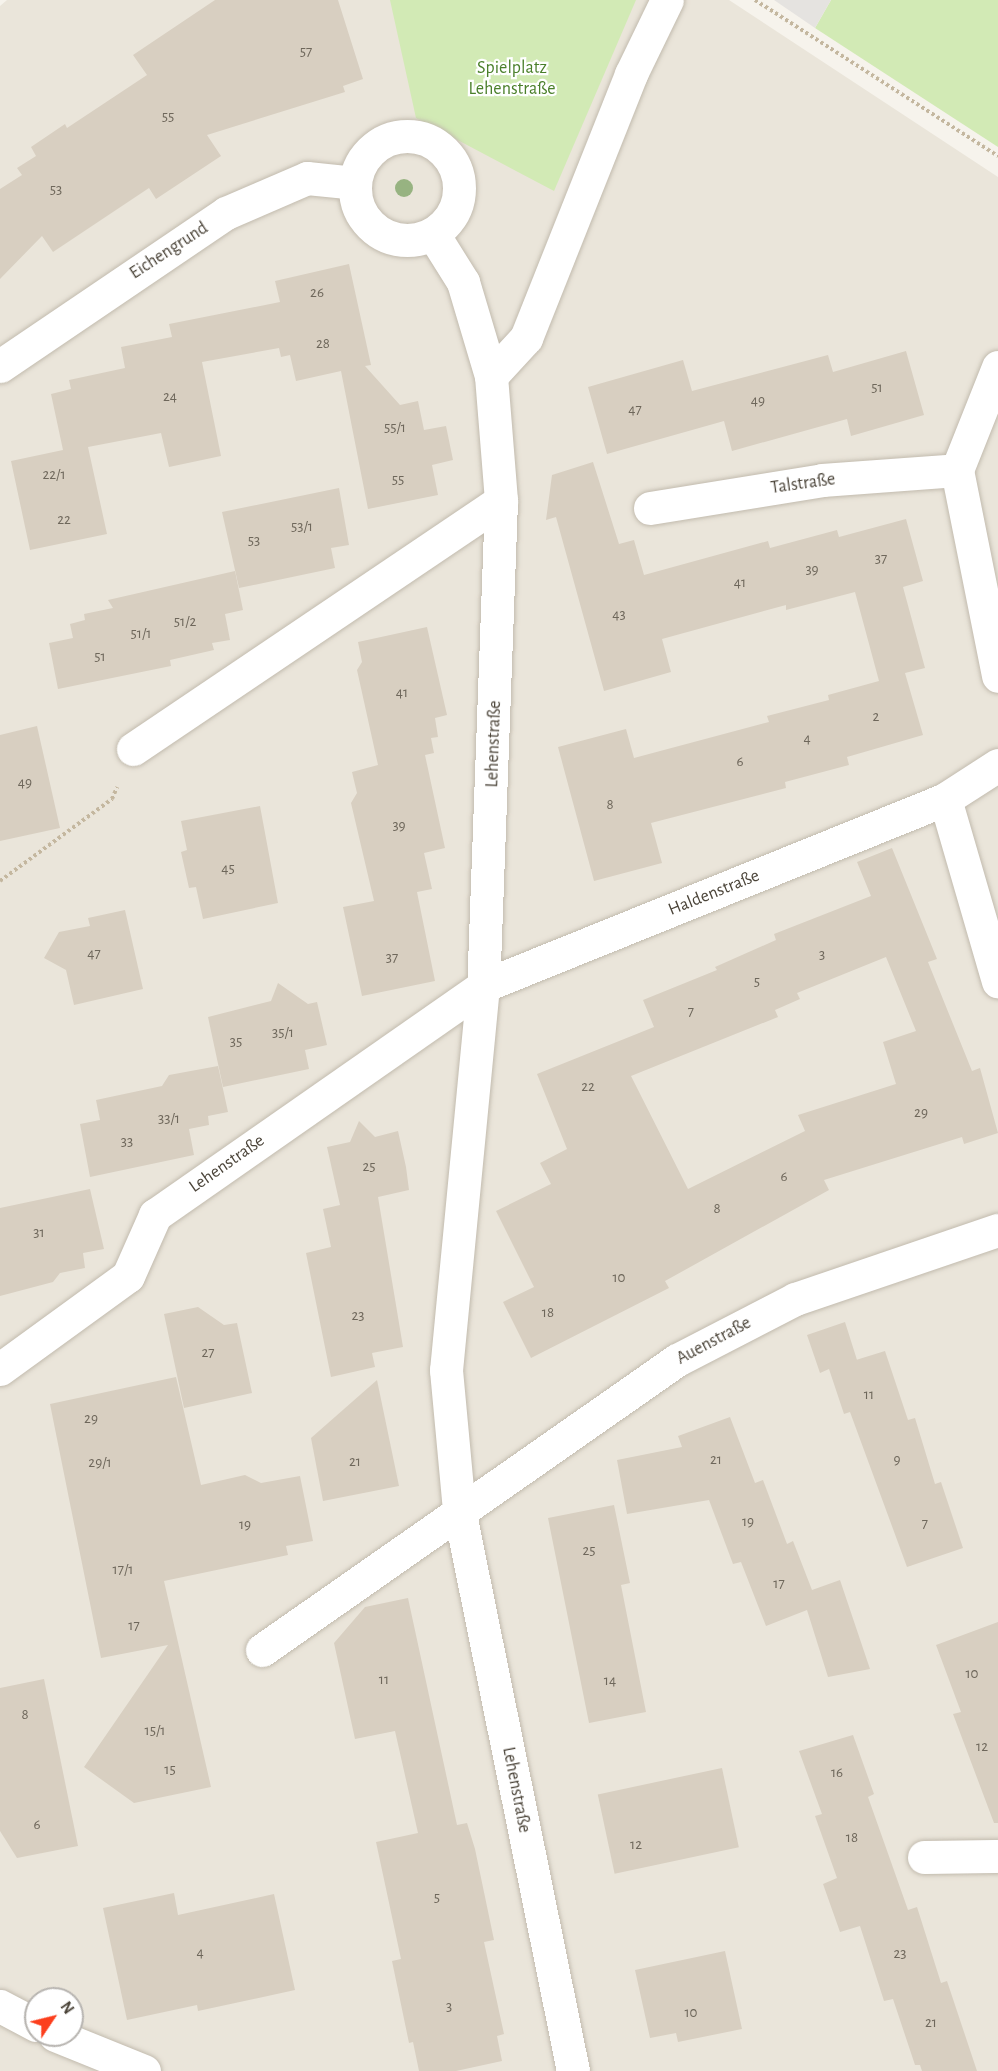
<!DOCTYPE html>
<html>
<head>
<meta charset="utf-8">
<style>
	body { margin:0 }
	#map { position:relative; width:998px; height:2071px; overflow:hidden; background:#f6f3ec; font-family:"Alegreya Sans",sans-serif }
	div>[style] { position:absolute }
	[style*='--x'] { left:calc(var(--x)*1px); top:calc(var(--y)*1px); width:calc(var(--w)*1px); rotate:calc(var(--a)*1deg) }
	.residential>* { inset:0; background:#eae5da }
	.green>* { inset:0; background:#d2eab5 }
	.parking>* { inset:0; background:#e5e3e0 }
	.building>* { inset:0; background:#d8cfc1; transform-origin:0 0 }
	.path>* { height:4px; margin-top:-2px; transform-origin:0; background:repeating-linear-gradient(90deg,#c4b79f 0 3px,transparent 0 6px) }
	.roads { filter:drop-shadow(0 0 2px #c2bbae) drop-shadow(0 0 2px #c2bbae) }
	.minor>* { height:33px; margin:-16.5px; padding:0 16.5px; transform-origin:16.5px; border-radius:16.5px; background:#fff }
	.minor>.ring { margin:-16.5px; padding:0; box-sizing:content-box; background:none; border:33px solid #fff; border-radius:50% }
	.trees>* { width:18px; height:18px; margin:-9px; border-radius:50%; background:#97b381 }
	span { translate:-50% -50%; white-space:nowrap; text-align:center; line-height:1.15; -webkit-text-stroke:4.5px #fff; paint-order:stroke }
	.number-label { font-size:15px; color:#6e675b }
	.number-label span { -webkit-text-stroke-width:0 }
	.park-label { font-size:18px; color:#4a7f2a }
	.street-label { font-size:18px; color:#4b4439 }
	.north { position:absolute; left:24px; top:1987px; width:60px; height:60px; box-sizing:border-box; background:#fff; border:2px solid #b7b4b0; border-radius:50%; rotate:55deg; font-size:16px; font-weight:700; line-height:24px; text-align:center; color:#4b4439 }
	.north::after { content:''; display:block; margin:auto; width:21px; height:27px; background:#fc3f1d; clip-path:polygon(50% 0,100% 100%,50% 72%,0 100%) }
</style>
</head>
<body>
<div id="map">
	<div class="residential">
		<i style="clip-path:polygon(evenodd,7px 0,729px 0,998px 177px,998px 2071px,0 2071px,0 6px,7px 0,36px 1999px,72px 1999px,72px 2035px,36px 2035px,36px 1999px)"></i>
	</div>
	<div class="green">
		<i style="clip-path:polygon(390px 0,636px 0,554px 191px,416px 118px)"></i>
		<i style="clip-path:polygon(831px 0,998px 0,998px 147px,815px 28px)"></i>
	</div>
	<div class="parking">
		<i style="clip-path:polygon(774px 0,831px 0,815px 28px)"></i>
	</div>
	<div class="building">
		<i style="clip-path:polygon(215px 0,338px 0,363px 79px,343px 86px,345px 92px,207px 135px,221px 156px,156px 199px,149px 188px,53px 252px,42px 236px,0 279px,0 189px,22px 175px,17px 168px,36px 156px,31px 147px,65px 124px,67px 128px,147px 75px,133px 55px)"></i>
		<i style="clip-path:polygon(349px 264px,371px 365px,365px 366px,400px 405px,418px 401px,424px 430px,446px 426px,453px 460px,432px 465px,438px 495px,368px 509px,341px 371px,296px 381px,290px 355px,281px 357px,279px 348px,202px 362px,221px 456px,169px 467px,161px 433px,88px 447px,107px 534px,30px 550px,11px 461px,63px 450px,51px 394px,71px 389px,69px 380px,125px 368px,121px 347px,172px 337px,169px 324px,280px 302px,275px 281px)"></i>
		<i style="clip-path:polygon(906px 351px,924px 415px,851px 436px,847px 419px,732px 451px,724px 421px,607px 454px,588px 387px,683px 360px,692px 391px,828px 355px,833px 372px)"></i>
		<i style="clip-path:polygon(593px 462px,619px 544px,634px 540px,644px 575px,768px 541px,770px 548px,837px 530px,839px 537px,906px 519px,923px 581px,903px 587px,925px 668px,905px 673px,923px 735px,847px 757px,849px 765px,785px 782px,786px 788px,651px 823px,662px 863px,594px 881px,558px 747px,626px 729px,634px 758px,769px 722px,767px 716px,829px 700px,828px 695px,879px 681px,855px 592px,786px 610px,786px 605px,662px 639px,671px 672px,604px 691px,556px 517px,546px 520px,552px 475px)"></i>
		<i style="clip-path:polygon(339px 488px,349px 545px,331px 548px,335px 568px,239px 588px,222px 512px)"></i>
		<i style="clip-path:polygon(235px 571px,243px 610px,225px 614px,230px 640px,212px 643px,214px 650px,170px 660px,171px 666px,58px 689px,49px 643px,73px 638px,70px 624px,85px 620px,84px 614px,113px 608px,108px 600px)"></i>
		<i style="clip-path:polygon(427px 627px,447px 715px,435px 718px,438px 737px,431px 738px,434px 753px,425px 755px,445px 848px,424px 853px,432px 889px,417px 892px,435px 981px,362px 996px,343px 907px,374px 901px,351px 803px,357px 793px,352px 772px,378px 765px,357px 670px,362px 662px,358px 642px)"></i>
		<i style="clip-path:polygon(37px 726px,60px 828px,0 841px,0 735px)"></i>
		<i style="clip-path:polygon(260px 806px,278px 903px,203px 919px,196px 887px,189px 888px,181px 852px,187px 850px,181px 821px)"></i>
		<i style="clip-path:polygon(evenodd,892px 848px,937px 959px,928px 962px,972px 1071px,980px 1068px,998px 1133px,964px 1144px,962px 1137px,824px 1180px,829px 1190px,665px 1281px,669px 1288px,531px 1358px,503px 1302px,534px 1287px,496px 1211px,551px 1184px,540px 1163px,567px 1149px,537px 1074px,654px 1027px,643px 1000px,717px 970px,715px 967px,776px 940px,774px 934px,871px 896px,857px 862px,892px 848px,886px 957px,916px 1031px,883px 1042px,896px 1084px,798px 1115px,805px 1131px,688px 1189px,631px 1076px,778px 1017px,775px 1010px,800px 999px,797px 993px,886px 957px)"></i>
		<i style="clip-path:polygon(125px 910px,143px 989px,74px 1005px,66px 970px,44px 958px,59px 932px,90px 926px,88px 918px)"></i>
		<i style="clip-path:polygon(278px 983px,308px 1004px,317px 1002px,327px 1045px,305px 1050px,309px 1069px,223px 1087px,208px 1017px,271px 1001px)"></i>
		<i style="clip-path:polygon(218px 1066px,228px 1112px,208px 1116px,209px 1125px,189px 1129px,194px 1155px,90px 1177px,80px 1124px,100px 1120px,96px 1100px,162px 1086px,169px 1075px)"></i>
		<i style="clip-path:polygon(359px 1121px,375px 1137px,398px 1131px,406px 1167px,409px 1190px,378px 1197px,403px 1347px,372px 1353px,375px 1367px,331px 1377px,306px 1253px,331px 1247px,323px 1209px,340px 1205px,327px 1147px,350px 1142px)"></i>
		<i style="clip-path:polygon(90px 1189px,104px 1249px,83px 1253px,85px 1268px,60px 1273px,53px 1282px,0 1296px,0 1208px)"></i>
		<i style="clip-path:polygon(198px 1307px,224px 1325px,237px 1323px,252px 1393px,184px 1408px,164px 1314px)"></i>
		<i style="clip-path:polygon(845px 1322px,857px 1360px,843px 1364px,885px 1351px,908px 1420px,915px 1418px,935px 1484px,941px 1482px,963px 1548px,907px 1567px,850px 1412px,844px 1414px,829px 1369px,820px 1373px,807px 1335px)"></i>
		<i style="clip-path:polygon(176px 1377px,201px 1485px,245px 1475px,261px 1483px,300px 1476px,313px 1541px,286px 1546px,288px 1555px,164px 1581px,211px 1787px,134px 1803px,84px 1767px,168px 1645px,101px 1658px,50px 1404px)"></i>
		<i style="clip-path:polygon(377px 1380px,399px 1486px,323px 1501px,311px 1438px)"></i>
		<i style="clip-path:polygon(730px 1417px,755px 1483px,763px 1480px,787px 1544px,793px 1541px,812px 1590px,840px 1580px,870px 1669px,828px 1677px,807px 1610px,766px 1626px,741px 1562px,733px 1564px,709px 1500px,627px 1514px,617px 1460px,682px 1447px,678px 1436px)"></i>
		<i style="clip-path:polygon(614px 1505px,630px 1583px,621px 1585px,646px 1712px,589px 1723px,548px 1518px)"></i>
		<i style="clip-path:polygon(408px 1598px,457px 1825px,467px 1823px,475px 1849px,494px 1940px,484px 1942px,504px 2034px,497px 2036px,502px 2061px,456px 2071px,419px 2071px,413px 2042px,409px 2043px,392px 1961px,401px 1959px,376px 1842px,418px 1833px,395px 1731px,355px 1739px,334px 1643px,365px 1607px)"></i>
		<i style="clip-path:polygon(998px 1622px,998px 1823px,994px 1823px,953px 1714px,961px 1712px,936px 1645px)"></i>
		<i style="clip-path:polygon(44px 1679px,78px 1846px,17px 1858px,0 1831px,0 1688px)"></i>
		<i style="clip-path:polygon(853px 1735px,874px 1794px,868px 1797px,908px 1910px,917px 1907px,941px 1983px,947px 1981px,977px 2071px,922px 2071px,920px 2065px,915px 2065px,893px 1999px,884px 2001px,860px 1926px,840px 1932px,823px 1884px,837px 1878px,815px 1816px,822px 1814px,799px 1751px)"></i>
		<i style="left:722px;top:1768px;width:81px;height:127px;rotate:78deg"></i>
		<i style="clip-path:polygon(174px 1893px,178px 1915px,274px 1894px,295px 1990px,198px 2011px,197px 2005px,127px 2020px,103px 1908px)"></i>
		<i style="clip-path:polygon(725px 1951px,742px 2029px,678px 2042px,676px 2033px,650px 2038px,635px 1970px)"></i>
	</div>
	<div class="path">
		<i style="--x:755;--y:0;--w:289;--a:32.7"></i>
		<i style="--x:0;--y:881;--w:139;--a:-36.2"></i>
		<i style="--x:112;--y:799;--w:13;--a:-67"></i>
	</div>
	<div class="roads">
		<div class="minor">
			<i class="ring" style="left:355px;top:136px;width:71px;height:71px"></i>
			<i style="--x:433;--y:234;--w:57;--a:58"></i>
			<i style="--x:463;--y:282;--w:98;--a:73.4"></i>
			<i style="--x:491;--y:376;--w:125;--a:85.4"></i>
			<i style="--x:501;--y:501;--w:485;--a:92.1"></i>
			<i style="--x:483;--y:986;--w:386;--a:95.5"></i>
			<i style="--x:446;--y:1370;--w:140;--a:84.7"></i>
			<i style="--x:459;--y:1509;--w:573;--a:78.53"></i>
			<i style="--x:0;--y:366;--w:273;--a:-34.1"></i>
			<i style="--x:226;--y:213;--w:88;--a:-23.4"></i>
			<i style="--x:307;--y:178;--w:48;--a:5.9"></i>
			<i style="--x:998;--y:367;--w:111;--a:111.7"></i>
			<i style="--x:957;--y:470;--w:210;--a:78.7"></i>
			<i style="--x:491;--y:376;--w:52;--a:-47.4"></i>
			<i style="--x:526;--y:338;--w:284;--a:-68.3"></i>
			<i style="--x:631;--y:74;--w:82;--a:-64.1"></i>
			<i style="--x:650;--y:508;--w:174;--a:-9.2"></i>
			<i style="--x:822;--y:480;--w:135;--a:-4.2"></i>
			<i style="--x:133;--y:749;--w:444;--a:-34"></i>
			<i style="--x:998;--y:765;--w:63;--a:147.3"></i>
			<i style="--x:945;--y:799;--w:190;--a:73.8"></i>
			<i style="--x:0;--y:1369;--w:158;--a:-36"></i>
			<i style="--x:128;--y:1276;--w:67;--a:-66.1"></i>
			<i style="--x:155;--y:1215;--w:400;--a:-34.9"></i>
			<i style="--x:483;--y:986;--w:498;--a:-22"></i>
			<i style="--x:262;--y:1650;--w:506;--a:-34.95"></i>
			<i style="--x:677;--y:1360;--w:133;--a:-27.3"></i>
			<i style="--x:795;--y:1299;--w:214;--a:-18.8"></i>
			<i style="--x:924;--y:1857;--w:74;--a:-0.8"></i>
			<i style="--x:0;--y:2006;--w:41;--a:27.8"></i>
			<i style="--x:55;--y:2035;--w:96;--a:22"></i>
		</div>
	</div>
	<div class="trees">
		<i style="left:404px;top:188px"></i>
	</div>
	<div class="number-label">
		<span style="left:306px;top:52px">57</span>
		<span style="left:168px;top:117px">55</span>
		<span style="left:56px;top:190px">53</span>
		<span style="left:317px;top:293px">26</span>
		<span style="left:323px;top:344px">28</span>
		<span style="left:877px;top:388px">51</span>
		<span style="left:170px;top:397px">24</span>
		<span style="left:758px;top:401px">49</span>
		<span style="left:635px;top:410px">47</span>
		<span style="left:395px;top:428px">55/1</span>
		<span style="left:54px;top:475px">22/1</span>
		<span style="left:398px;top:480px">55</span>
		<span style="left:64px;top:520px">22</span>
		<span style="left:302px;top:527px">53/1</span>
		<span style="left:254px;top:541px">53</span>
		<span style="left:881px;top:559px">37</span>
		<span style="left:812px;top:570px">39</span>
		<span style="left:740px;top:583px">41</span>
		<span style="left:619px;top:615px">43</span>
		<span style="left:185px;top:622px">51/2</span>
		<span style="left:141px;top:634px">51/1</span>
		<span style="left:100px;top:657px">51</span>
		<span style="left:402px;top:693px">41</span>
		<span style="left:876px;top:717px">2</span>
		<span style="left:807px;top:739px">4</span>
		<span style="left:740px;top:762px">6</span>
		<span style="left:25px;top:783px">49</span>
		<span style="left:610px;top:805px">8</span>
		<span style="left:399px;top:826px">39</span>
		<span style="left:228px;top:869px">45</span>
		<span style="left:94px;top:954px">47</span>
		<span style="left:822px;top:955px">3</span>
		<span style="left:392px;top:958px">37</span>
		<span style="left:757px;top:982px">5</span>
		<span style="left:691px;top:1012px">7</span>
		<span style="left:283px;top:1033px">35/1</span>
		<span style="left:236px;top:1042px">35</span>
		<span style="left:588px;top:1087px">22</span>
		<span style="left:921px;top:1113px">29</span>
		<span style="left:169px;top:1119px">33/1</span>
		<span style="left:127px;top:1142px">33</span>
		<span style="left:369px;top:1167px">25</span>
		<span style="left:784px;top:1177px">6</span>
		<span style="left:717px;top:1209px">8</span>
		<span style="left:39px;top:1233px">31</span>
		<span style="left:619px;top:1278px">10</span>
		<span style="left:548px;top:1313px">18</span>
		<span style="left:358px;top:1316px">23</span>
		<span style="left:208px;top:1353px">27</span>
		<span style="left:869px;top:1395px">11</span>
		<span style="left:91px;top:1419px">29</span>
		<span style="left:716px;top:1460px">21</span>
		<span style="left:897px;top:1460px">9</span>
		<span style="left:355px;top:1462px">21</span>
		<span style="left:100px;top:1463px">29/1</span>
		<span style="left:748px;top:1522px">19</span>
		<span style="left:925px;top:1524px">7</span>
		<span style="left:245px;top:1525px">19</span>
		<span style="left:589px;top:1551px">25</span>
		<span style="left:123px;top:1570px">17/1</span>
		<span style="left:779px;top:1584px">17</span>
		<span style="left:134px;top:1626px">17</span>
		<span style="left:972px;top:1674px">10</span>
		<span style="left:384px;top:1680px">11</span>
		<span style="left:610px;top:1681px">14</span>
		<span style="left:25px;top:1715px">8</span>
		<span style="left:155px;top:1731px">15/1</span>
		<span style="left:982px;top:1747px">12</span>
		<span style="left:170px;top:1770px">15</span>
		<span style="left:837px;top:1773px">16</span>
		<span style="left:37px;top:1825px">6</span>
		<span style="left:852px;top:1838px">18</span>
		<span style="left:636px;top:1845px">12</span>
		<span style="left:437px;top:1898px">5</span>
		<span style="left:200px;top:1953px">4</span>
		<span style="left:900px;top:1954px">23</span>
		<span style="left:449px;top:2007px">3</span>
		<span style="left:691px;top:2013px">10</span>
		<span style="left:931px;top:2023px">21</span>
	</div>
	<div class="park-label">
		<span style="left:512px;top:79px">Spielplatz<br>Lehenstraße</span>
	</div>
	<div class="street-label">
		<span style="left:169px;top:251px;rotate:-33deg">Eichengrund</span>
		<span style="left:803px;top:484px;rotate:-8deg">Talstraße</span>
		<span style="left:494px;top:744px;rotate:-88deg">Lehenstraße</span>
		<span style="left:714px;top:893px;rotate:-22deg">Haldenstraße</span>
		<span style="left:227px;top:1164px;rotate:-35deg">Lehenstraße</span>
		<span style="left:714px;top:1341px;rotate:-28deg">Auenstraße</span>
		<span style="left:516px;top:1790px;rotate:79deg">Lehenstraße</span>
	</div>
	<div class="north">N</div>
</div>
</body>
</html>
